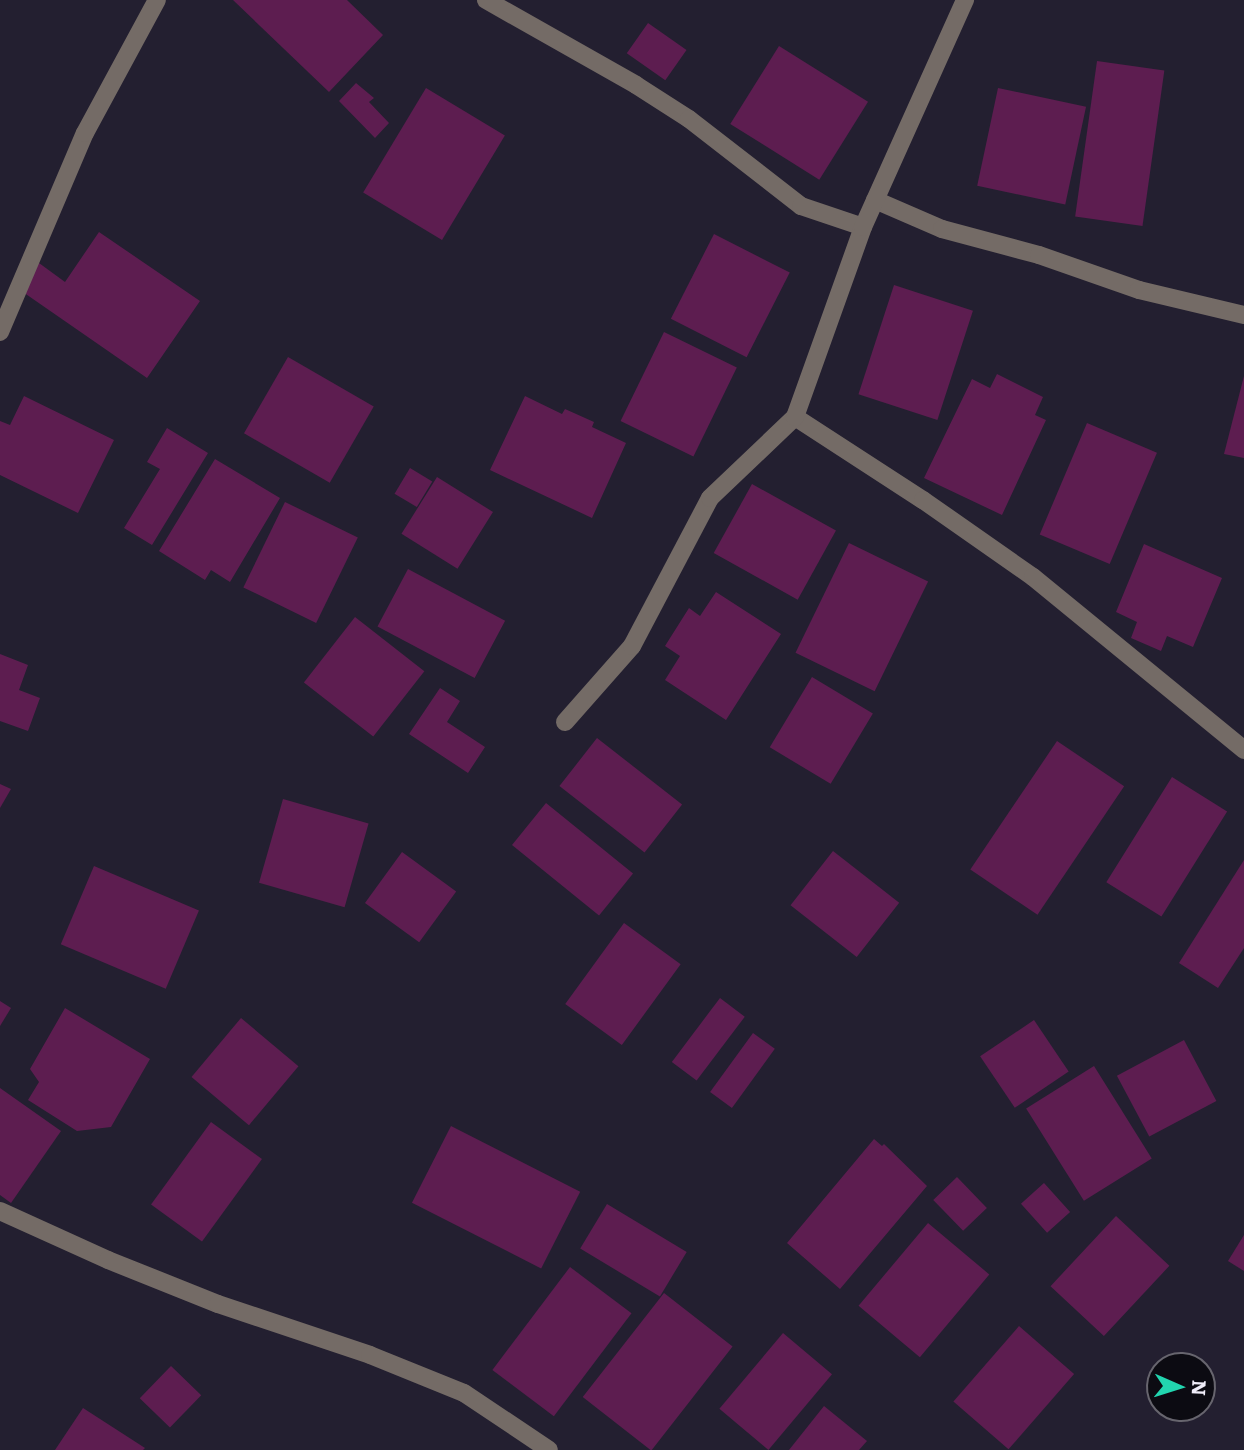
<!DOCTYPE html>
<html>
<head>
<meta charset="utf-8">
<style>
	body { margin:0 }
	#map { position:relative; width:1244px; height:1450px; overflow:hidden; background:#231f30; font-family:Literata,serif }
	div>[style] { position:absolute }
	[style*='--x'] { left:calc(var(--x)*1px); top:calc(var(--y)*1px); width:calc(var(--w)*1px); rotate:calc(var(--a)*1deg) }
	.building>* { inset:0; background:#5d1d50; transform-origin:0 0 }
	.minor>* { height:18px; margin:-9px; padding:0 9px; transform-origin:9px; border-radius:9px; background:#746b66 }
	span { translate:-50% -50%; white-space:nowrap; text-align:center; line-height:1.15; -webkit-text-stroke:6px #0c0b12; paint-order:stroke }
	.north { position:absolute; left:1146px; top:1352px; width:70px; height:70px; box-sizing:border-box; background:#0c0b12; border:2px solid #67656e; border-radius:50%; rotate:93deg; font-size:19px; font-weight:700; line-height:28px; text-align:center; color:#f0edf9 }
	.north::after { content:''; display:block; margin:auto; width:24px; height:32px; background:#22d5af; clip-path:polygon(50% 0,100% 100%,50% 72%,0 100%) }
</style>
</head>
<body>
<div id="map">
	<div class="building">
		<i style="clip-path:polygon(233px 0,347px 0,383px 35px,329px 92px)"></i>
		<i style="left:648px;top:23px;width:47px;height:37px;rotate:35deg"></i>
		<i style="left:779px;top:46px;width:105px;height:92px;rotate:32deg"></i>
		<i style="left:1097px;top:61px;width:68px;height:157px;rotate:8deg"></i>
		<i style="clip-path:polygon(356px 83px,374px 98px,369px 102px,389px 123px,375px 138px,339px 101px)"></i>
		<i style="left:426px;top:88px;width:92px;height:122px;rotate:31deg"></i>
		<i style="left:998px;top:88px;width:90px;height:100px;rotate:12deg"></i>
		<i style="clip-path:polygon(99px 232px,200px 301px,147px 378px,20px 290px,39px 263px,65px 282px)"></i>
		<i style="left:714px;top:234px;width:85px;height:95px;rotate:27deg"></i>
		<i style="left:894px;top:285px;width:83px;height:115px;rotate:18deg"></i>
		<i style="left:664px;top:332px;width:81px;height:99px;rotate:26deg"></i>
		<i style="left:288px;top:357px;width:99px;height:88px;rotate:30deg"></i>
		<i style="clip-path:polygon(997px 374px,1043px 397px,1035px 415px,1046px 420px,1002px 515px,924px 478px,972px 379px,990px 388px)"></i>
		<i style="clip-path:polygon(1244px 376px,1244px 458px,1224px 454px)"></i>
		<i style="clip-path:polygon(24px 396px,114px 440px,78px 513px,0 475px,0 421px,10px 425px)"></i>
		<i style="clip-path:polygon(525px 396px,562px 414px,565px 409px,594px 422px,592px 427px,626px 443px,592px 518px,490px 470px)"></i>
		<i style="left:1087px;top:423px;width:76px;height:121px;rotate:23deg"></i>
		<i style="clip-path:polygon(167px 428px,208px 453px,152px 545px,124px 528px,160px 469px,147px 462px)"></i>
		<i style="clip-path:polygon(215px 459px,280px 498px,230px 582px,211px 570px,205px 580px,159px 551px)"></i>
		<i style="left:410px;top:468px;width:26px;height:30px;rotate:31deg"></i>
		<i style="left:437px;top:477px;width:66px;height:67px;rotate:32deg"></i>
		<i style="left:752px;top:484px;width:96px;height:79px;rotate:29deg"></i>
		<i style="left:285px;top:502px;width:81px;height:95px;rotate:26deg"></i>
		<i style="left:849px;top:543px;width:88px;height:122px;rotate:26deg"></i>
		<i style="clip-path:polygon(1144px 544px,1222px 578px,1193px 647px,1167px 636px,1161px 651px,1131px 638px,1137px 622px,1116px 612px)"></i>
		<i style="left:408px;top:569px;width:110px;height:65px;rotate:28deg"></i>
		<i style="clip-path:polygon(716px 592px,781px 634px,726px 720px,665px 680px,680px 656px,665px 646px,689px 608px,700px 616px)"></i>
		<i style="left:355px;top:617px;width:88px;height:83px;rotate:38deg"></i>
		<i style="clip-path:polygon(0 654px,28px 665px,19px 690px,40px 698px,28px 731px,0 721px)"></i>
		<i style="left:812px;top:677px;width:71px;height:82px;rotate:31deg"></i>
		<i style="clip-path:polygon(440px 688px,460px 701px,447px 722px,485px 747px,468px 773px,409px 734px)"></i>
		<i style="left:597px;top:738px;width:108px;height:61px;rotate:38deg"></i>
		<i style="left:1057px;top:741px;width:81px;height:155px;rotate:34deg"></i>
		<i style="left:1172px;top:777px;width:65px;height:124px;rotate:32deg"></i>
		<i style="clip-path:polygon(0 784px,11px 789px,0 808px)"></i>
		<i style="left:283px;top:799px;width:89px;height:87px;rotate:16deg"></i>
		<i style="left:546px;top:803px;width:112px;height:54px;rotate:39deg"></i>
		<i style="left:833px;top:851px;width:84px;height:69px;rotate:38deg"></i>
		<i style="left:402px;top:852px;width:67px;height:63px;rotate:36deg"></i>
		<i style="clip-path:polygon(1244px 860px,1244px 948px,1218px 988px,1179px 963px)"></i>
		<i style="left:94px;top:866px;width:114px;height:85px;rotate:23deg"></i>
		<i style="left:624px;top:923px;width:70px;height:100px;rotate:36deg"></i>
		<i style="left:720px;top:998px;width:31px;height:80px;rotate:37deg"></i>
		<i style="clip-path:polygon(0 1001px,11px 1008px,0 1026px)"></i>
		<i style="clip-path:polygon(65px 1008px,150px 1059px,111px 1127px,77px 1131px,28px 1100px,39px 1082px,30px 1069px)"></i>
		<i style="left:241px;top:1018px;width:75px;height:77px;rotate:40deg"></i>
		<i style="left:1034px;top:1020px;width:62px;height:65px;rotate:56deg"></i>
		<i style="left:753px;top:1033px;width:27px;height:73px;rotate:36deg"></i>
		<i style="left:1184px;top:1040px;width:69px;height:76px;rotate:62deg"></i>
		<i style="left:1094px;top:1066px;width:109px;height:80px;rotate:58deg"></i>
		<i style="clip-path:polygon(0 1088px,61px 1131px,11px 1203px,0 1195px)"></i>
		<i style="left:211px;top:1122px;width:63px;height:102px;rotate:36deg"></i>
		<i style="left:451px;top:1126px;width:145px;height:86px;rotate:27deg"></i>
		<i style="clip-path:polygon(874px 1139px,882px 1146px,884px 1144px,927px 1186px,840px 1289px,787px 1243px)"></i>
		<i style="left:957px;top:1177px;width:43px;height:33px;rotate:46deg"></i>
		<i style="left:1044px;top:1183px;width:39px;height:31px;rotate:48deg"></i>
		<i style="left:607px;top:1204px;width:93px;height:52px;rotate:31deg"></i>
		<i style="left:1116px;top:1216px;width:73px;height:96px;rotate:43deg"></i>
		<i style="left:928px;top:1223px;width:80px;height:108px;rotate:40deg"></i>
		<i style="clip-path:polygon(1244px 1235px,1244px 1271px,1228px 1261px)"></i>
		<i style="left:570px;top:1267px;width:77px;height:129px;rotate:37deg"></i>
		<i style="left:664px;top:1293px;width:87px;height:132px;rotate:38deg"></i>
		<i style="left:1019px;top:1326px;width:73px;height:100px;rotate:41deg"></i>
		<i style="left:783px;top:1333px;width:64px;height:99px;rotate:40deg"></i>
		<i style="left:171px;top:1366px;width:42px;height:45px;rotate:44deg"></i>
		<i style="clip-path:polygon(824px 1406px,867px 1441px,859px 1450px,789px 1450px)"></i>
		<i style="clip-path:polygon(83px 1408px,145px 1448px,143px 1450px,55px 1450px)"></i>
	</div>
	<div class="minor">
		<i style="--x:486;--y:0;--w:172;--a:29.5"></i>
		<i style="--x:636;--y:85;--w:63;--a:32.7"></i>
		<i style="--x:689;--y:119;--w:142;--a:37.8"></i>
		<i style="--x:801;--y:206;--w:65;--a:18.7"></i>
		<i style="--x:875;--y:200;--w:73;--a:23.4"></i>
		<i style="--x:942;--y:229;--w:100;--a:15"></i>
		<i style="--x:1039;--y:255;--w:106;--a:19.3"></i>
		<i style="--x:1139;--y:290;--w:108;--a:13.4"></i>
		<i style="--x:0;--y:332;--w:216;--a:-66.9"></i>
		<i style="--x:85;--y:133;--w:151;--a:-61.6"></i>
		<i style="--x:795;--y:417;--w:153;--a:33"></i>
		<i style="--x:923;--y:500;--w:134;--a:35"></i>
		<i style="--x:1033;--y:577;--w:273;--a:39.3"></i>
		<i style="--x:565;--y:722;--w:101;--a:-48.6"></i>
		<i style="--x:632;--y:646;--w:167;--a:-62.2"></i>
		<i style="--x:710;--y:498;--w:117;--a:-43.6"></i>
		<i style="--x:795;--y:417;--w:202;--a:-70.3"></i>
		<i style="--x:863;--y:227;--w:249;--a:-65.8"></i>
		<i style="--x:0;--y:1211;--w:119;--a:24.4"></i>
		<i style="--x:108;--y:1260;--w:118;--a:21.8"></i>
		<i style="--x:218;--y:1304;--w:160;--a:18.5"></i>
		<i style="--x:370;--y:1355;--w:101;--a:22"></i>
		<i style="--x:464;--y:1393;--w:102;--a:33.8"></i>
	</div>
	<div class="north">N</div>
</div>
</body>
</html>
